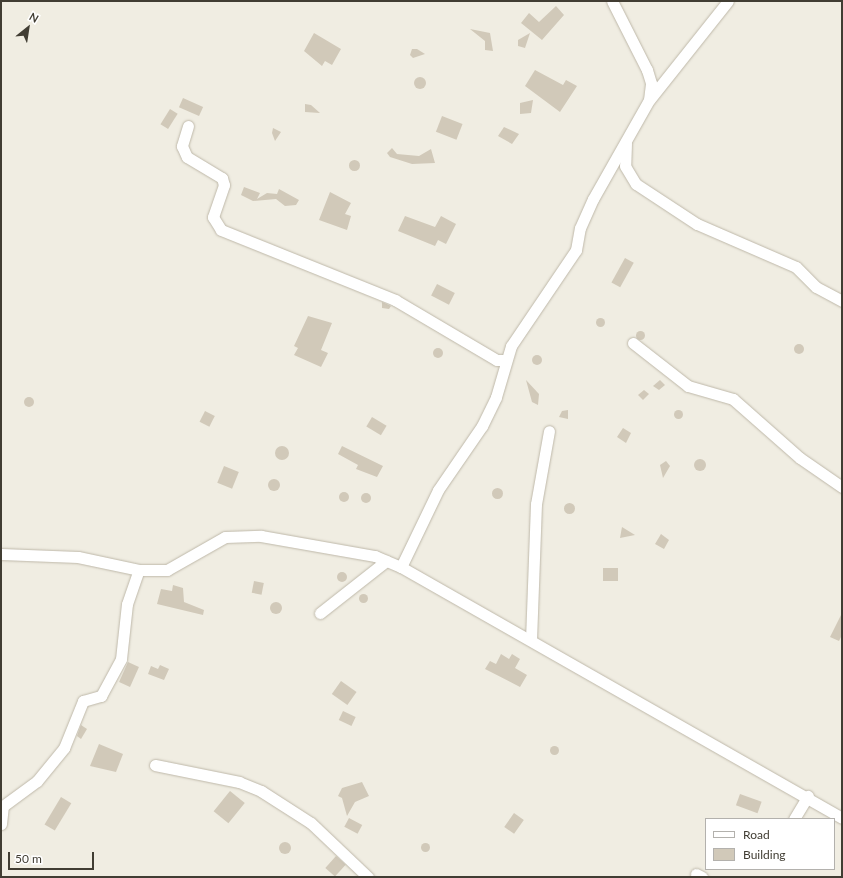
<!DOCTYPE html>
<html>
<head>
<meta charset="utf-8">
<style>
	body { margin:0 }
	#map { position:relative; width:843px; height:878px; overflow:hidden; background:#f0ede2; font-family:Lato,sans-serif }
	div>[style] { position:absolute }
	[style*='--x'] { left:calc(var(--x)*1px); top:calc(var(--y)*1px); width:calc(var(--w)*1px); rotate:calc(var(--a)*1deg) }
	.building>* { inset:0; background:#d1c9b9; transform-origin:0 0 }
	.round { border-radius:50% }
	.roads { filter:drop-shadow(0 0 1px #beb8a9) drop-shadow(0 0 1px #beb8a9) }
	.minor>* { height:11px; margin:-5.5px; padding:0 5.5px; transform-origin:5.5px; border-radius:5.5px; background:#fff }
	span { translate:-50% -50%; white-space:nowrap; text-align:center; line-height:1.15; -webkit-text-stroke:3px #fff; paint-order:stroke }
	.frame { position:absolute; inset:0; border:2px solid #413d33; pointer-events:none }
	.legend { position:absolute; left:705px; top:818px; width:130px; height:52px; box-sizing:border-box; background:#fff; border:1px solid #b3b1ad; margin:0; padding:5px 7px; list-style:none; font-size:12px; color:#413d33 }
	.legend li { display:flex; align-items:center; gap:8px; height:20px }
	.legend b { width:20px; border:1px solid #b3b1ad }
	.north { position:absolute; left:8px; top:8px; width:40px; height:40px; -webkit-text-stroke:3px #fff; paint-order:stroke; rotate:30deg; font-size:11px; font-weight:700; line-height:16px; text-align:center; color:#413d33 }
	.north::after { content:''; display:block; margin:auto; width:14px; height:18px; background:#413d33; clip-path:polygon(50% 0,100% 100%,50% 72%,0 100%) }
	.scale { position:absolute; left:8px; top:852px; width:86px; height:18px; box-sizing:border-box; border:2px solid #413d33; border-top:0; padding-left:5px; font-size:12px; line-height:14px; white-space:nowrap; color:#413d33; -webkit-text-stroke:3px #fff; paint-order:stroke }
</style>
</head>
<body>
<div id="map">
	<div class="building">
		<i style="clip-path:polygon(556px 6px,564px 15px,542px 40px,521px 23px,529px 13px,539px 22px)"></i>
		<i style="clip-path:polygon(470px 29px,490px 33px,493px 51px,485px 50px,485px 41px)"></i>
		<i style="clip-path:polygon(314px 33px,341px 49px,332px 65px,325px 61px,322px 66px,304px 51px)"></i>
		<i style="clip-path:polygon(530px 33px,525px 48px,518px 46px,518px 40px)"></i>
		<i style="clip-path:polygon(412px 49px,417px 49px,425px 54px,413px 58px,410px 55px)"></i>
		<i style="clip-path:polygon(535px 70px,563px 85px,566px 80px,577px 86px,560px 112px,525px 86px)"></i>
		<i class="round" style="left:414px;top:77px;width:12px;height:12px"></i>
		<i style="left:183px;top:98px;width:22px;height:10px;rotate:24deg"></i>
		<i style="clip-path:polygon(533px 100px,531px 113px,520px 114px,520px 103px)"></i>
		<i style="clip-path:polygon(305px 104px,311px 105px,320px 113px,305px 112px)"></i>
		<i style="left:170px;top:109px;width:9px;height:18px;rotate:32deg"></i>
		<i style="left:442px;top:116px;width:22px;height:17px;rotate:21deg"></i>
		<i style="clip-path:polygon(504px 127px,519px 134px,512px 144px,498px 136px)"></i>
		<i style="clip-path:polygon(273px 128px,281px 132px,275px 141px,272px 133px)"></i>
		<i style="clip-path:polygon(392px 148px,397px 154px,419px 156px,431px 149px,435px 163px,412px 164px,390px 157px,387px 153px)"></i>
		<i class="round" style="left:348.5px;top:159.5px;width:11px;height:11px"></i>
		<i style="clip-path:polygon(244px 187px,260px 193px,257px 199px,267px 193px,277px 194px,279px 189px,299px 200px,296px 205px,285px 206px,276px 199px,253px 201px,241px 195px)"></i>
		<i style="clip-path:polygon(330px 192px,351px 203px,345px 214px,351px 216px,347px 230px,319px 220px)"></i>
		<i style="clip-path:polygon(405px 216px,435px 227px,441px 216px,456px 224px,446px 244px,438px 240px,435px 246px,398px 231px)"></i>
		<i style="left:625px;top:258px;width:10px;height:28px;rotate:29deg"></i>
		<i style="left:437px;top:284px;width:20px;height:13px;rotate:27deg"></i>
		<i style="clip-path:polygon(382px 302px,391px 306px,389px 309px,382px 308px)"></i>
		<i style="clip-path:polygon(308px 316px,332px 323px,321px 350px,328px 353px,321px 367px,294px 355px,298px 348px,294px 346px)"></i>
		<i class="round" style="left:595.5px;top:317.5px;width:9px;height:9px"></i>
		<i class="round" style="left:635.5px;top:330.5px;width:9px;height:9px"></i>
		<i class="round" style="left:794px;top:344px;width:10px;height:10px"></i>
		<i class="round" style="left:433px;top:348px;width:10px;height:10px"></i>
		<i class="round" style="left:532px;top:355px;width:10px;height:10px"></i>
		<i style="clip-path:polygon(526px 380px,539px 394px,538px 405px,532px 402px)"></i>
		<i style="clip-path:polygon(660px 380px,665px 385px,659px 390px,653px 386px)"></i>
		<i style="clip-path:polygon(644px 390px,649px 394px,643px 400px,638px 395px)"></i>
		<i class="round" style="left:24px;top:397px;width:10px;height:10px"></i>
		<i class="round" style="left:673.5px;top:409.5px;width:9px;height:9px"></i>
		<i style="clip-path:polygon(568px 410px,568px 419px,559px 417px,562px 411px)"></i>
		<i style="left:205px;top:411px;width:11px;height:12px;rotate:27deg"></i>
		<i style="left:372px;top:417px;width:17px;height:11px;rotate:31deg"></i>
		<i style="clip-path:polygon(623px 428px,631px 433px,626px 443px,617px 437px)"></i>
		<i class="round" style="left:275px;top:446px;width:14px;height:14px"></i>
		<i style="clip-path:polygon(342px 446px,383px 466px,377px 477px,356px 469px,358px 465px,338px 454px)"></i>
		<i class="round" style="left:694px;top:459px;width:12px;height:12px"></i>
		<i style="clip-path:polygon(666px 461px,670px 466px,663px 478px,660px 465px)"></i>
		<i style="left:224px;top:466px;width:16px;height:18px;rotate:22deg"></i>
		<i class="round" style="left:268px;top:479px;width:12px;height:12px"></i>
		<i class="round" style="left:491.5px;top:487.5px;width:11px;height:11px"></i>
		<i class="round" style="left:339px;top:492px;width:10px;height:10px"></i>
		<i class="round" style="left:361px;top:493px;width:10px;height:10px"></i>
		<i class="round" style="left:563.5px;top:502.5px;width:11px;height:11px"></i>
		<i style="clip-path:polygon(622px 527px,635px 535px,620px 538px)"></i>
		<i style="clip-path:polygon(661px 534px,669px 540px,664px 549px,655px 544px)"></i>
		<i style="left:603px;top:568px;width:15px;height:13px"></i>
		<i class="round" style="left:337px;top:572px;width:10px;height:10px"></i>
		<i style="left:254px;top:581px;width:10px;height:12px;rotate:11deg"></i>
		<i style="clip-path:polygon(173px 585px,183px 588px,184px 602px,204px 610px,203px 615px,157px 604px,161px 589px,172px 591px)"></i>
		<i class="round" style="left:358.5px;top:593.5px;width:9px;height:9px"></i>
		<i class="round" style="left:270px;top:602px;width:12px;height:12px"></i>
		<i style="clip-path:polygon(842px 613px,842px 635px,839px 641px,830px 637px)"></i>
		<i style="clip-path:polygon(501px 654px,509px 659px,512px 654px,520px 659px,515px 668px,527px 675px,520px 687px,485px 669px,490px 661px,496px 664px)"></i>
		<i style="left:128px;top:662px;width:12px;height:22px;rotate:24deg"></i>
		<i style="clip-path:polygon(160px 665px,169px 669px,164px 680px,148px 674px,151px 666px,158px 669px)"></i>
		<i style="left:341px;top:681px;width:19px;height:16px;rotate:35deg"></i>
		<i style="left:343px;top:711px;width:14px;height:10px;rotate:25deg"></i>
		<i style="clip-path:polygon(81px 725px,87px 729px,81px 739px,77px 736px)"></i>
		<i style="clip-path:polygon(99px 744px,123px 754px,116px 772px,90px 766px)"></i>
		<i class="round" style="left:549.5px;top:745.5px;width:9px;height:9px"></i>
		<i style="clip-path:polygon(362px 782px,369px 796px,355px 802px,347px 816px,342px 798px,338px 796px,342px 788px)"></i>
		<i style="left:230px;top:791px;width:19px;height:26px;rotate:39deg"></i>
		<i style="left:740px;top:794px;width:23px;height:12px;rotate:20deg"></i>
		<i style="left:61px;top:797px;width:12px;height:32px;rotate:31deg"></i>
		<i style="left:514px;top:813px;width:12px;height:17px;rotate:35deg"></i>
		<i style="left:349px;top:818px;width:15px;height:10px;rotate:28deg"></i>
		<i class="round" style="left:279px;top:842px;width:12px;height:12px"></i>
		<i class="round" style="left:420.5px;top:842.5px;width:9px;height:9px"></i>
		<i style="left:336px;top:856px;width:13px;height:16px;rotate:42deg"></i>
	</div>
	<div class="roads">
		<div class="minor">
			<i style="--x:650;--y:99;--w:125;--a:-51.5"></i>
			<i style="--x:188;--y:126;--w:21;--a:107"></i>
			<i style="--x:182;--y:146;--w:12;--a:66"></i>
			<i style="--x:187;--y:157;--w:41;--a:31"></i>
			<i style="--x:222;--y:178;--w:7;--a:74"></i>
			<i style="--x:224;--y:185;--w:34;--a:109"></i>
			<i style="--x:213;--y:217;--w:15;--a:58"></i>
			<i style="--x:221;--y:230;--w:188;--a:21.9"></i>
			<i style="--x:395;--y:300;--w:118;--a:30.5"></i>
			<i style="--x:497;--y:360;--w:8;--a:0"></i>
			<i style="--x:626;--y:143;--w:23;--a:92"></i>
			<i style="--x:625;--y:166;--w:21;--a:59"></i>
			<i style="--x:636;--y:184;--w:73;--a:33.3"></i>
			<i style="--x:697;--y:224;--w:108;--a:23.5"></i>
			<i style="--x:796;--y:267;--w:28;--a:45"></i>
			<i style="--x:816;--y:287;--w:30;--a:28"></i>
			<i style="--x:633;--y:343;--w:70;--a:38"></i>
			<i style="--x:688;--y:386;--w:47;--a:16.1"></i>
			<i style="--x:733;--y:399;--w:89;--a:41.4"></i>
			<i style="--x:800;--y:458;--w:51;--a:34.6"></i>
			<i style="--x:1;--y:554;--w:77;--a:2.2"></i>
			<i style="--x:78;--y:557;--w:62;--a:12"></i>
			<i style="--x:139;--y:570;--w:28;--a:0"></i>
			<i style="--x:167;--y:570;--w:67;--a:-29.6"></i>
			<i style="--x:225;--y:537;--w:36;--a:-2"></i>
			<i style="--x:261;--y:536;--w:116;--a:10"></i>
			<i style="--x:375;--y:556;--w:28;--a:23"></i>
			<i style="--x:401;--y:567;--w:507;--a:29.65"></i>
			<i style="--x:401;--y:567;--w:85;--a:-64.3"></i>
			<i style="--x:438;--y:490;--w:78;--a:-55.5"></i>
			<i style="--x:482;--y:426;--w:32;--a:-64"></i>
			<i style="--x:496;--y:397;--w:53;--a:-73.6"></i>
			<i style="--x:511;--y:346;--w:116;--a:-55.9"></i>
			<i style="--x:576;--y:250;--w:22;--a:-80"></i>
			<i style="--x:580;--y:228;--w:32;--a:-66"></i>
			<i style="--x:593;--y:199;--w:114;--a:-60.5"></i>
			<i style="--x:649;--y:100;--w:17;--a:-83"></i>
			<i style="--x:651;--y:83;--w:14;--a:-107"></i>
			<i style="--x:647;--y:70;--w:77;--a:-116.9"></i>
			<i style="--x:320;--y:613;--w:84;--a:-38.2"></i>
			<i style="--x:531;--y:640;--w:136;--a:-87.9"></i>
			<i style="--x:536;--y:504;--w:74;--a:-79.9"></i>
			<i style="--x:155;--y:765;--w:86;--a:11.4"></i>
			<i style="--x:239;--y:782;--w:24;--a:22"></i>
			<i style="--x:261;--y:791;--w:59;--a:32.6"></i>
			<i style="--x:311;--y:823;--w:79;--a:43.5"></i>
			<i style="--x:794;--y:819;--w:27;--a:-59"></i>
			<i style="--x:1;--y:824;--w:18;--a:-84"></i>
			<i style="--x:3;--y:806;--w:42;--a:-36.3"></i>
			<i style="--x:37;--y:781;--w:43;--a:-50.7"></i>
			<i style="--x:64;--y:748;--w:51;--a:-68"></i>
			<i style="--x:83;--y:701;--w:19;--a:-16"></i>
			<i style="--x:101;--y:696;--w:42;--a:-61.6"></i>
			<i style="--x:121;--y:659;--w:55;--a:-83.8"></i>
			<i style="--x:127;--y:604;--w:36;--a:-71"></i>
			<i style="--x:696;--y:874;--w:7;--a:27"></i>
		</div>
	</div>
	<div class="frame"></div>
	<ul class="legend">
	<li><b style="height:5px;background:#fff"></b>Road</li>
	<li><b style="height:11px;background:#d1c9b9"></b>Building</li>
	</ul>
	<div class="north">N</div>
	<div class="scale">50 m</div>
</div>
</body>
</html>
